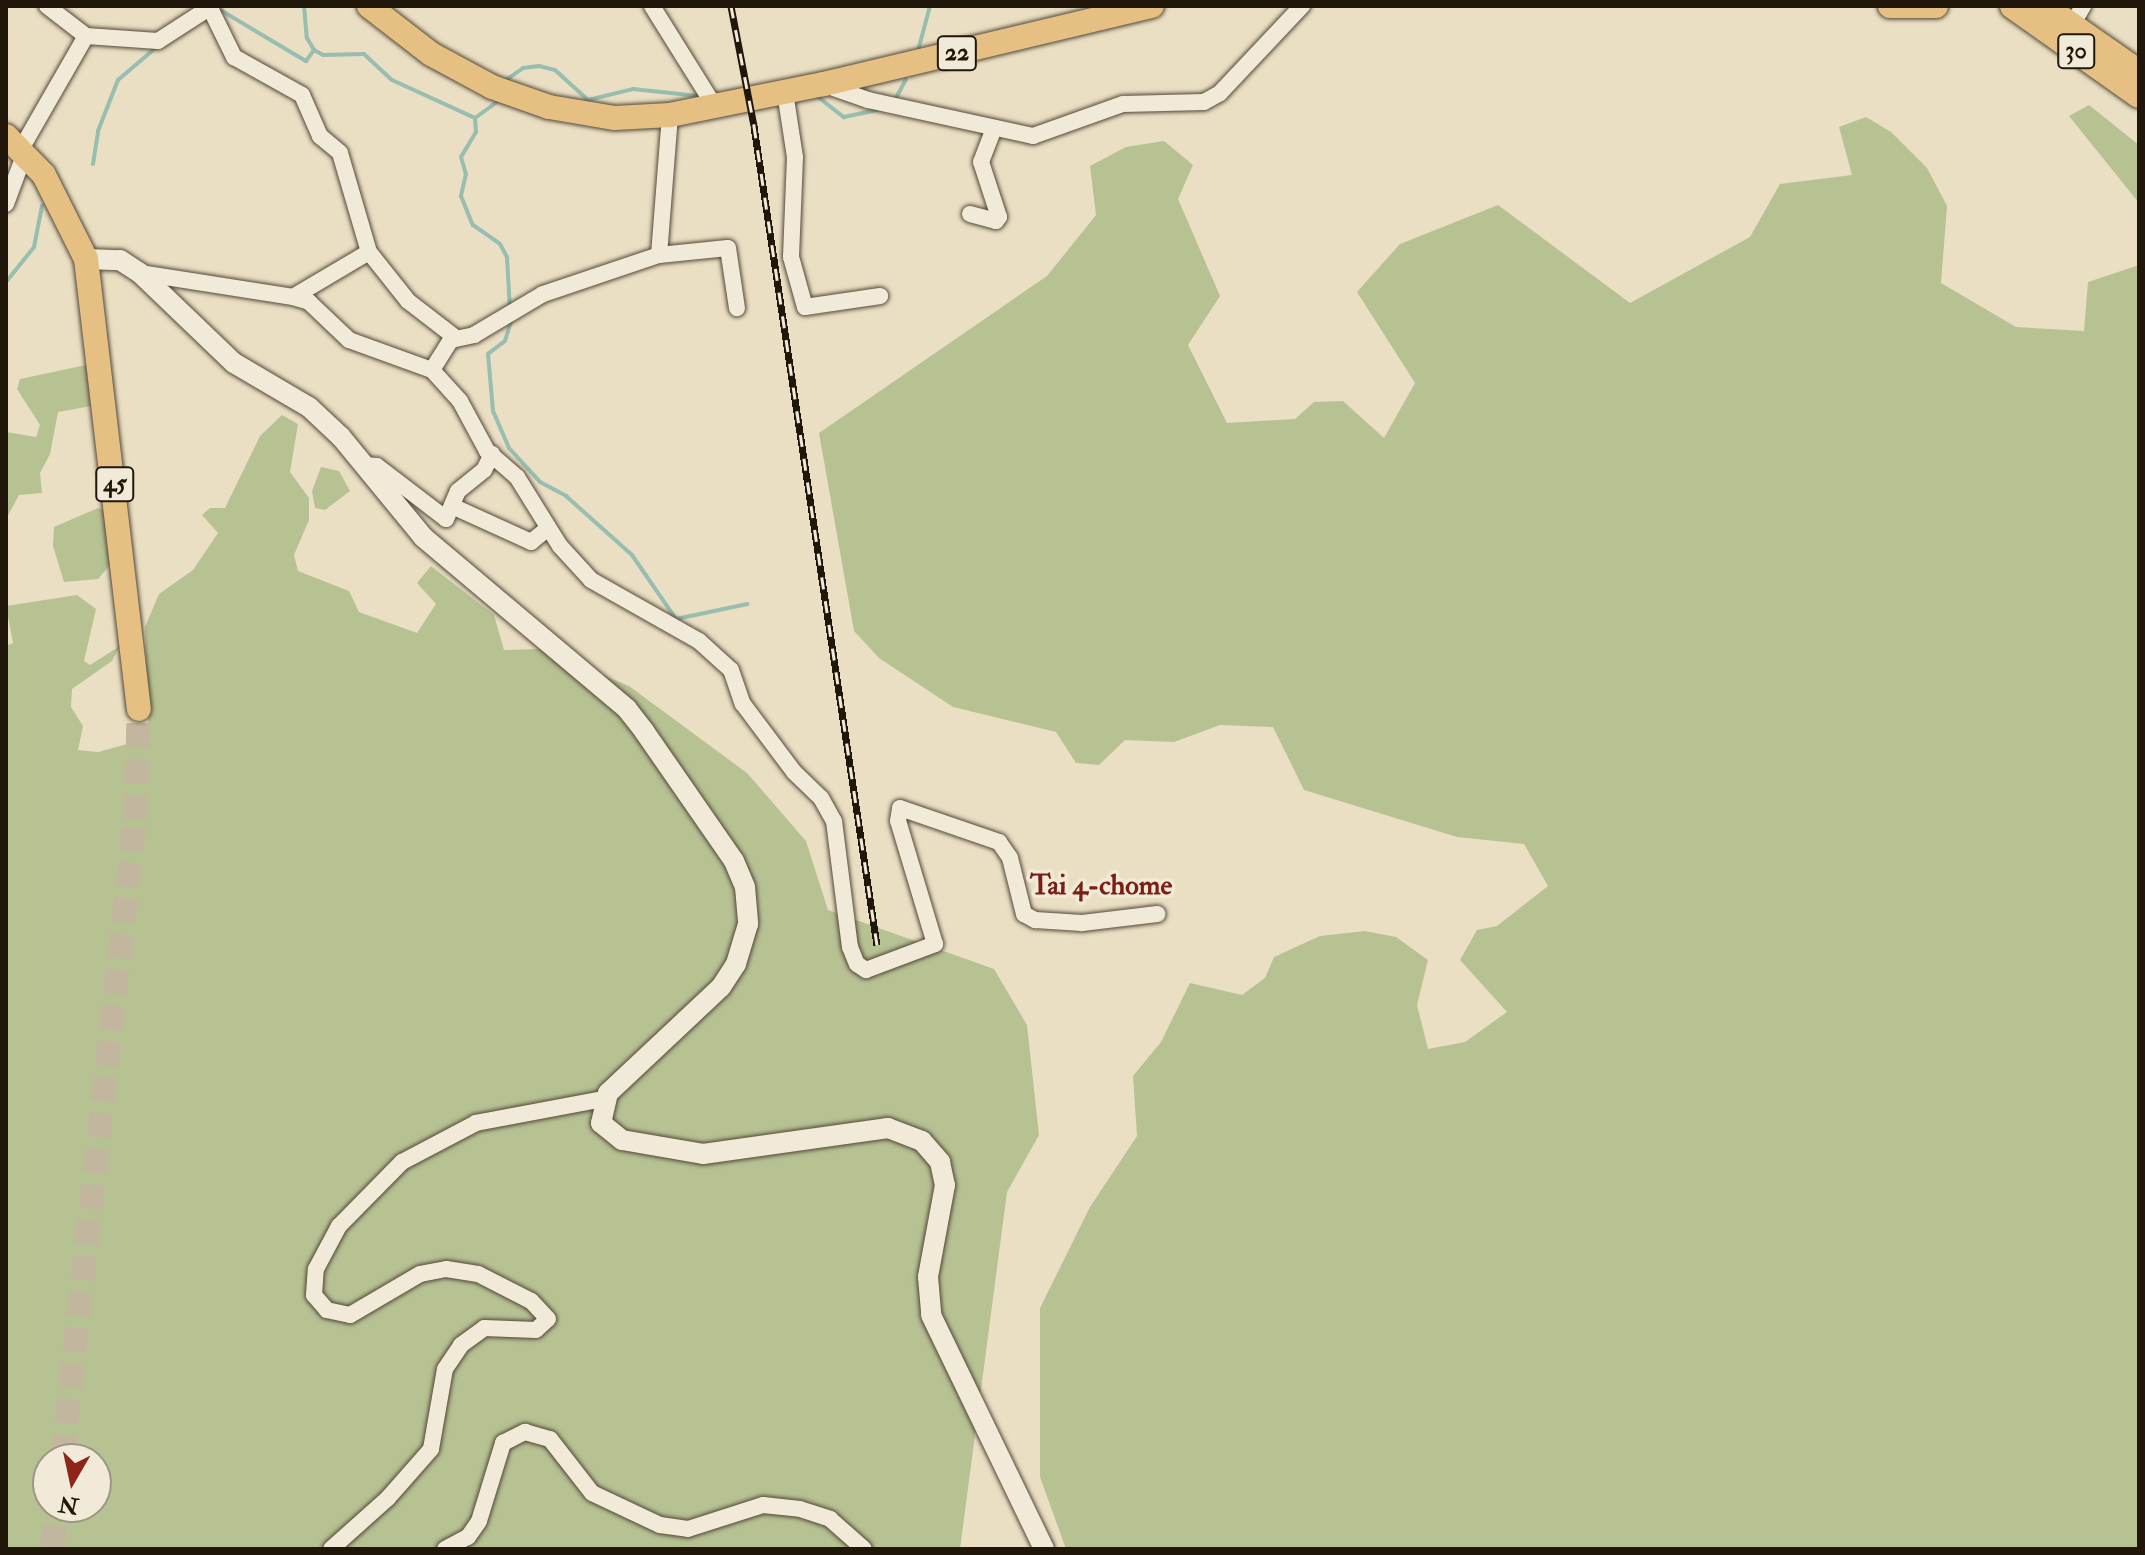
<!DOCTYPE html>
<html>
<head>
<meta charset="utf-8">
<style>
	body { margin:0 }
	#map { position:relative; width:2145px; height:1555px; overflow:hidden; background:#eadfc3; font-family:"IM FELL Double Pica",serif }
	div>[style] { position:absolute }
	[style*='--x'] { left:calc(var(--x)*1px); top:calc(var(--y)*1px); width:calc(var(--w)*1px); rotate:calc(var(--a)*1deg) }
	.green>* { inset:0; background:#b7c293 }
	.stream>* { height:4px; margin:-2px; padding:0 2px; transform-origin:2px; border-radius:2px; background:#98bdb1 }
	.primary-tunnel>* { height:24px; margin-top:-12px; transform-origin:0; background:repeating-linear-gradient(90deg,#c2b79e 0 24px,transparent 0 36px) }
	.roads { filter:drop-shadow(0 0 2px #534838) drop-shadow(0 0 2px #534838) }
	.minor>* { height:16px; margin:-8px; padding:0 8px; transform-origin:8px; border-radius:8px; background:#f1ead8 }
	.tertiary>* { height:20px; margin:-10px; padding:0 10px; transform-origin:10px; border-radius:10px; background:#f1ead8 }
	.primary>* { height:24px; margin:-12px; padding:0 12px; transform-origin:12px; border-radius:12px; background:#e5c082 }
	.trunk>* { height:26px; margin:-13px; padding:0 13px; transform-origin:13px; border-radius:13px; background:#e5c082 }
	.rail>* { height:7px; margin-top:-3.5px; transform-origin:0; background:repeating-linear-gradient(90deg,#f1ead8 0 12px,#21160a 0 24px); box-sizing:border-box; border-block:2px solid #21160a }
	span { translate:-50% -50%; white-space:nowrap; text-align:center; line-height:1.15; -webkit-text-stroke:7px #f1ead8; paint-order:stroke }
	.shield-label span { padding:2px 6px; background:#f1ead8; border:2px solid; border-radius:6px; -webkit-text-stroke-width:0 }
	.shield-label { font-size:24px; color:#21160a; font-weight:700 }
	.neighbourhood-label { font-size:28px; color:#7a1f14; font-weight:700 }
	.frame { position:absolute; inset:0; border:8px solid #21160a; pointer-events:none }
	.north { position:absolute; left:32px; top:1443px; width:80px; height:80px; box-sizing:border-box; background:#f1ead8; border:2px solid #9e9586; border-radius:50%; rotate:189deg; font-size:22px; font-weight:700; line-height:32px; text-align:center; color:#21160a }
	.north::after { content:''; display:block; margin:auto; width:28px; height:36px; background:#8f2418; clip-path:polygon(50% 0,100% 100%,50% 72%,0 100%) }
</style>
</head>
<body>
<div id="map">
	<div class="green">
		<i style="clip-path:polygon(2089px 105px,2139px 145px,2139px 203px,2069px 116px)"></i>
		<i style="clip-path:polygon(1866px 117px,1891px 132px,1927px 168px,1947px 206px,1941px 283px,2016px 327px,2084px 331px,2088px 282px,2139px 265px,2139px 1549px,1066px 1549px,1040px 1477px,1040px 1308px,1090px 1207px,1137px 1136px,1133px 1076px,1161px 1042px,1190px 983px,1242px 995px,1265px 978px,1274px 957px,1320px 936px,1365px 931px,1396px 937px,1428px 960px,1417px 1005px,1428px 1049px,1465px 1042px,1507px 1012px,1460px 960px,1477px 930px,1497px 926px,1548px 886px,1524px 844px,1457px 837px,1304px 790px,1273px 727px,1220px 725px,1174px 742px,1125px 740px,1099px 765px,1076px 763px,1056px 732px,953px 707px,879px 658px,854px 631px,819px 433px,1047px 276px,1096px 215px,1090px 166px,1126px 147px,1164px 141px,1193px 165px,1178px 199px,1220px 296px,1188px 345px,1227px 423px,1295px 419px,1314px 402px,1343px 401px,1384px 438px,1415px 383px,1357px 292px,1400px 244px,1498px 205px,1630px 303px,1750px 237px,1780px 184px,1852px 175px,1839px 127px)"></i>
		<i style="clip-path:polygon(86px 365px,91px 406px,58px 412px,50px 454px,40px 473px,42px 493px,19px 495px,6px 519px,6px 432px,36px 437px,40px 425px,17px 389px,20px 379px)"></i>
		<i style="clip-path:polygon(evenodd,282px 415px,298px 424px,290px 472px,309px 498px,309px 520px,294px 555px,298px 571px,349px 591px,359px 612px,417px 633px,436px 604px,417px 583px,431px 566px,494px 615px,504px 650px,539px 649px,629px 686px,747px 773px,806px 841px,828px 910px,994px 969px,1027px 1025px,1039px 1135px,1007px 1192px,960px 1549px,6px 1549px,6px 646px,13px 643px,6px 606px,77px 595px,96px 609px,84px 661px,90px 665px,120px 646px,112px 661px,72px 689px,71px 707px,83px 726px,78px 750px,98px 752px,149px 738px,145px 627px,159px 594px,193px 570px,218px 533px,202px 515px,210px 508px,225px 508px,260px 436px,282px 415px,48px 1459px,96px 1459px,96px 1507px,48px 1507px,48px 1459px)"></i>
		<i style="clip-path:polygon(321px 467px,339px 471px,350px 491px,325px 510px,315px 508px,312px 491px)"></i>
		<i style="clip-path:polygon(98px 508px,105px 511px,111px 564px,98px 579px,64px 582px,53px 546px,54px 527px)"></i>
	</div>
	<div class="stream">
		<i style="--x:304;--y:6;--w:32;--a:85"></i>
		<i style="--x:307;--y:38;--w:14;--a:60"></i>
		<i style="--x:314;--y:50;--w:10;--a:29"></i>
		<i style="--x:323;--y:55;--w:41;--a:-1.4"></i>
		<i style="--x:364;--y:54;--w:38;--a:43"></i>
		<i style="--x:392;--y:80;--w:91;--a:24.6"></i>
		<i style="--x:475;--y:118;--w:14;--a:86"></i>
		<i style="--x:476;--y:132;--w:29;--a:121"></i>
		<i style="--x:461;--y:157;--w:18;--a:74"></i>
		<i style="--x:466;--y:174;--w:23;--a:103"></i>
		<i style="--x:461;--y:196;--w:31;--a:68"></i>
		<i style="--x:473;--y:225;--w:33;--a:35"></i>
		<i style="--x:500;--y:244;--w:15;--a:62"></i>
		<i style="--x:507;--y:257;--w:53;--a:86.8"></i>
		<i style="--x:222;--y:11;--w:98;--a:30.8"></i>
		<i style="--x:306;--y:61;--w:14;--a:-54"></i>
		<i style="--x:919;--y:47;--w:42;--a:-75"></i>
		<i style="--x:506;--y:80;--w:21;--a:-35"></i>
		<i style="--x:523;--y:68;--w:16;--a:-7"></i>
		<i style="--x:539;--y:66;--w:16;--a:14"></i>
		<i style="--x:555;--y:70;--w:45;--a:42.3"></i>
		<i style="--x:588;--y:100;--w:46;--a:-13.7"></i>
		<i style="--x:633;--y:89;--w:66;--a:6.1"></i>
		<i style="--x:818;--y:97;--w:33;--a:38"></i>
		<i style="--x:844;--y:117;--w:34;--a:-12"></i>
		<i style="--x:896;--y:98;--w:21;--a:-62"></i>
		<i style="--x:475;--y:118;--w:29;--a:-36"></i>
		<i style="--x:93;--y:164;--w:33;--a:-81"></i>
		<i style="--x:98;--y:131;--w:55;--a:-68.6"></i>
		<i style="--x:118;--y:80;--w:52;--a:-40.4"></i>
		<i style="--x:6;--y:282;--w:45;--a:-51.3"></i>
		<i style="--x:34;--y:247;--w:42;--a:-79"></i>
		<i style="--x:512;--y:318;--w:24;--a:107"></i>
		<i style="--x:505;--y:341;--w:21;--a:143"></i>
		<i style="--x:488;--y:354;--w:57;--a:85"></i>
		<i style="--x:493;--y:411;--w:40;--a:66.6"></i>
		<i style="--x:509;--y:448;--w:46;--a:47.6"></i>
		<i style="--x:540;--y:482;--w:30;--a:28"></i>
		<i style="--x:566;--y:496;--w:89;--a:41.8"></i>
		<i style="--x:632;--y:555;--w:78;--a:55.5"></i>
		<i style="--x:676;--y:619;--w:73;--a:-11.9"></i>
	</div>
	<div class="primary-tunnel">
		<i style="--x:62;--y:1459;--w:644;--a:-83.49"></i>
		<i style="--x:135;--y:819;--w:110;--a:-87.9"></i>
		<i style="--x:52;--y:1549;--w:42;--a:-83.2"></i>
	</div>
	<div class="roads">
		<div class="minor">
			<i style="--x:47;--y:6;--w:49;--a:37.6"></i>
			<i style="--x:86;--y:36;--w:72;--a:4"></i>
			<i style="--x:158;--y:41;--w:64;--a:-32.9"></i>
			<i style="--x:652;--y:6;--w:119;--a:58"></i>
			<i style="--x:210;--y:8;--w:55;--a:63.9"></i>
			<i style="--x:234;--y:57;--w:78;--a:29.2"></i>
			<i style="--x:302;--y:95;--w:45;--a:66.3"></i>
			<i style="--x:320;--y:136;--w:26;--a:40"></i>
			<i style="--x:340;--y:153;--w:103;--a:73.7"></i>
			<i style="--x:369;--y:252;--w:63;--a:51.5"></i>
			<i style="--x:408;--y:301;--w:61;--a:37.6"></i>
			<i style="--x:2067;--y:33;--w:31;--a:-59"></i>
			<i style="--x:825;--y:85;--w:46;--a:19.2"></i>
			<i style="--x:868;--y:100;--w:169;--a:12.3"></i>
			<i style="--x:1033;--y:136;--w:96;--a:-19.6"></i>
			<i style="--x:1123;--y:104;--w:81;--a:-1.4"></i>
			<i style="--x:1204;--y:102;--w:18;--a:-29"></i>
			<i style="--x:1220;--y:93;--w:120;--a:-46.7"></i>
			<i style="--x:785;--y:92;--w:66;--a:81.3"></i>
			<i style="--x:795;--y:157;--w:100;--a:92.3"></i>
			<i style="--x:791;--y:257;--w:52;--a:74.4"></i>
			<i style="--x:805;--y:307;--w:76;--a:-8.3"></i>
			<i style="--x:21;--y:149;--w:130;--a:-60.1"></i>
			<i style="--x:6;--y:204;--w:54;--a:-69.6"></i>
			<i style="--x:970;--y:214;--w:27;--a:15"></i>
			<i style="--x:996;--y:221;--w:5;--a:-53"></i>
			<i style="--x:999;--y:217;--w:58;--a:-108.1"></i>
			<i style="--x:981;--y:162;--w:34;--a:-69"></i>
			<i style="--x:659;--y:255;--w:69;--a:-5.8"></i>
			<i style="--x:728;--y:248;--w:61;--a:81.5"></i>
			<i style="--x:140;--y:273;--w:155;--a:8.9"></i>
			<i style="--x:293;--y:297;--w:17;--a:17"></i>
			<i style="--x:309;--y:302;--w:55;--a:43.5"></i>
			<i style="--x:349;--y:340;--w:88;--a:19.9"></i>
			<i style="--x:432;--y:370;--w:42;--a:47.9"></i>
			<i style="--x:460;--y:401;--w:57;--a:61.6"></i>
			<i style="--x:487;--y:451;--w:40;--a:41"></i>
			<i style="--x:517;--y:477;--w:81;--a:58.1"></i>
			<i style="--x:560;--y:546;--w:46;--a:47.6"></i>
			<i style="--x:591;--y:580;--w:124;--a:29.5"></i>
			<i style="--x:699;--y:641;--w:43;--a:42.2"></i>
			<i style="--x:731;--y:670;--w:36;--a:71"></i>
			<i style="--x:743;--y:704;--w:85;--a:53.1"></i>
			<i style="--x:794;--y:772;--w:37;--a:44"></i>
			<i style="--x:821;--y:798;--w:26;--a:61"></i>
			<i style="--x:834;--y:821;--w:127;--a:82.8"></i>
			<i style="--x:850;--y:947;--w:18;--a:68"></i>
			<i style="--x:857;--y:964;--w:11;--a:34"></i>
			<i style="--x:866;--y:970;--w:74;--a:-20.6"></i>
			<i style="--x:935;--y:944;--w:128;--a:-106.7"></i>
			<i style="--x:898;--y:821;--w:13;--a:-81"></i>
			<i style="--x:900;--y:808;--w:105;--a:19"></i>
			<i style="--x:999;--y:842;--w:19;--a:55"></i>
			<i style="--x:1010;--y:858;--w:58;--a:76"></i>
			<i style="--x:1024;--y:914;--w:13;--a:29"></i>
			<i style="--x:1035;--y:920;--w:47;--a:3.7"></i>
			<i style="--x:1082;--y:923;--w:76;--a:-6.8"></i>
			<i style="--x:293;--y:297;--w:88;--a:-30.6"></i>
			<i style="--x:432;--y:370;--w:36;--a:-58"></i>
			<i style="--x:451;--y:340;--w:24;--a:-12"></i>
			<i style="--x:474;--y:335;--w:80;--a:-30.7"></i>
			<i style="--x:543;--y:294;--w:122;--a:-18.6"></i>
			<i style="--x:659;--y:255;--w:140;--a:-85.5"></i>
			<i style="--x:363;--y:465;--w:14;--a:4"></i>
			<i style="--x:377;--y:466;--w:87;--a:37.5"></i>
			<i style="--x:446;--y:519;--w:30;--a:-67"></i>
			<i style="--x:458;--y:491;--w:33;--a:-39"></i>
			<i style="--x:484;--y:470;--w:18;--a:-63"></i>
			<i style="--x:452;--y:506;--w:87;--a:24.5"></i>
			<i style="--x:531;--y:542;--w:22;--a:-39"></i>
			<i style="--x:331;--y:1549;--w:76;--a:-41.8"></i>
			<i style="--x:388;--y:1498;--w:65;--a:-48.7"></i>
			<i style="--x:431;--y:1449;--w:81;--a:-80.1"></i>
			<i style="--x:445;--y:1369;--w:29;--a:-56"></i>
			<i style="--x:461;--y:1345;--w:29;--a:-36"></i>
			<i style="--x:484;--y:1328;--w:52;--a:2.2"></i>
			<i style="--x:536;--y:1330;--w:16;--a:-43"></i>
			<i style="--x:548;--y:1319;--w:25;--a:-133"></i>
			<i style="--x:531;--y:1301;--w:59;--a:-153"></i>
			<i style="--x:478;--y:1274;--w:32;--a:-171"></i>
			<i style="--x:446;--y:1269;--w:26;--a:169"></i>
			<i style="--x:420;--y:1274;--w:81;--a:149.6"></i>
			<i style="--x:350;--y:1315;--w:24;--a:-168"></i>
			<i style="--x:327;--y:1310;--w:20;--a:-131"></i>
			<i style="--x:314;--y:1295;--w:26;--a:-86"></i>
			<i style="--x:316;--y:1269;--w:49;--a:-61.9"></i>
			<i style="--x:339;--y:1226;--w:90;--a:-45.5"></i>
			<i style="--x:402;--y:1162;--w:84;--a:-27.8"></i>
			<i style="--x:476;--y:1123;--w:129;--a:-10.7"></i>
			<i style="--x:445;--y:1549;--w:26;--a:-28"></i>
			<i style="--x:468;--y:1537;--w:19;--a:-55"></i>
			<i style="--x:479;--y:1521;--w:82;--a:-72.9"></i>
			<i style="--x:503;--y:1443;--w:25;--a:-27"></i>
			<i style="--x:525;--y:1432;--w:26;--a:16"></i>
			<i style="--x:550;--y:1439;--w:68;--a:52.1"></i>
			<i style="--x:592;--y:1493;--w:75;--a:25.2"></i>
			<i style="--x:660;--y:1525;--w:28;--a:8"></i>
			<i style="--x:688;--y:1529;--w:79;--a:-17.7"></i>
			<i style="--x:763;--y:1505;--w:37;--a:6"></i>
			<i style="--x:800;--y:1509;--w:32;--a:18"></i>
			<i style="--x:830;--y:1519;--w:45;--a:41.4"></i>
		</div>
		<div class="tertiary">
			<i style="--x:86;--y:259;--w:34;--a:2"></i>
			<i style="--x:120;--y:260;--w:24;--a:33"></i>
			<i style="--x:140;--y:273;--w:130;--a:43.8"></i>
			<i style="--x:234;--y:363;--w:87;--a:30.4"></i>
			<i style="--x:309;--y:407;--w:44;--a:43.2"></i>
			<i style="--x:341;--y:437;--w:129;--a:50.6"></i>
			<i style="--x:423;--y:537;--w:267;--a:40.1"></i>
			<i style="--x:627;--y:709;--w:28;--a:52"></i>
			<i style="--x:644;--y:731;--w:158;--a:55.3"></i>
			<i style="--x:734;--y:861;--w:28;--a:67"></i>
			<i style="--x:745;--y:887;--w:37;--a:85"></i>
			<i style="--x:748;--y:924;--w:42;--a:106.7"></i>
			<i style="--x:736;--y:964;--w:27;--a:123"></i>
			<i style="--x:721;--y:987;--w:155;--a:136.8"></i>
			<i style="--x:608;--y:1093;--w:31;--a:103"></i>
			<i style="--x:601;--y:1123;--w:27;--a:39"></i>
			<i style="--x:622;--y:1140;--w:82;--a:9.8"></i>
			<i style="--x:703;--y:1154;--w:187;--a:-8"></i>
			<i style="--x:888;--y:1128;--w:36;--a:21"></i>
			<i style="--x:922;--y:1141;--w:28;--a:49"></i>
			<i style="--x:940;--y:1162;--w:24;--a:78"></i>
			<i style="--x:945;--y:1185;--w:94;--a:100.5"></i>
			<i style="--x:928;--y:1277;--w:38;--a:85"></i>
			<i style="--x:931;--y:1315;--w:260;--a:64.2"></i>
		</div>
		<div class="primary">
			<i style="--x:369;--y:6;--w:78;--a:37.7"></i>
			<i style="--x:431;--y:54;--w:69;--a:28.4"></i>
			<i style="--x:492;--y:87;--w:60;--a:19.3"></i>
			<i style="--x:549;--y:107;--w:67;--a:9.5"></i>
			<i style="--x:615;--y:118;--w:55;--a:-3.1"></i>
			<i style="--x:670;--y:115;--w:157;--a:-11.4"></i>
			<i style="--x:824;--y:84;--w:337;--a:-13.4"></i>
			<i style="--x:1890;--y:6;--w:46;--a:0"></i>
			<i style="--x:6;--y:136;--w:54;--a:45.7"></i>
			<i style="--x:44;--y:175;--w:94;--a:63.4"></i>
			<i style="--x:86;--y:259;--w:453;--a:83.3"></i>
		</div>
		<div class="trunk">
			<i style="--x:2013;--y:6;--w:154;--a:35.2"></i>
			<i style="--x:2043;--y:6;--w:117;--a:34.9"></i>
		</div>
	</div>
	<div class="rail">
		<i style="--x:731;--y:6;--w:122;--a:79.1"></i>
		<i style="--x:754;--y:126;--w:828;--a:81.46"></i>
	</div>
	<div class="shield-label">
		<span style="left:2076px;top:51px">30</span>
		<span style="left:957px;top:53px">22</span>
		<span style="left:115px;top:484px">45</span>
	</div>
	<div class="neighbourhood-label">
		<span style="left:1101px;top:886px">Tai 4-chome</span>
	</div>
	<div class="frame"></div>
	<div class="north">N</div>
</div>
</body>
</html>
